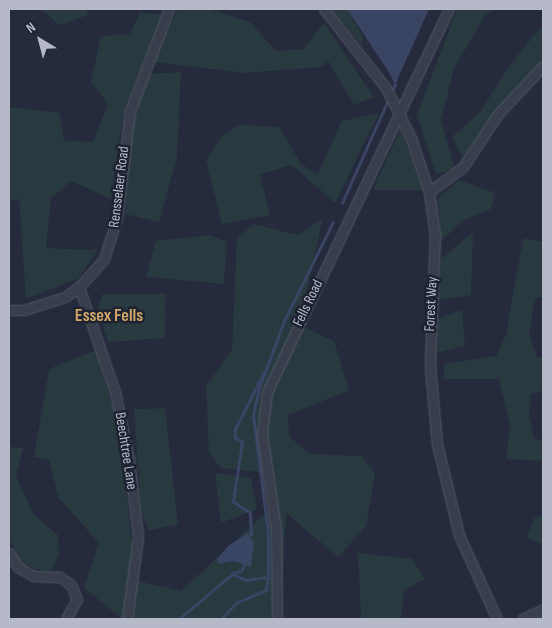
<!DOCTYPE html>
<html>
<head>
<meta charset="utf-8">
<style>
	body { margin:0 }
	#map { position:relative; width:552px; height:628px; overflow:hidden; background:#252b3c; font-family:"Sofia Sans Condensed",sans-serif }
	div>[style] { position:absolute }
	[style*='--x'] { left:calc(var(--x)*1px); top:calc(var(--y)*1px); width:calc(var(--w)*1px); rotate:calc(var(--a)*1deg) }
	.green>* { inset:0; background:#28393f }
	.water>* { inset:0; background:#3a4463 }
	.stream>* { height:2.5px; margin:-1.25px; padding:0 1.25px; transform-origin:1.25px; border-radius:1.25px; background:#3a4463 }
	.roads { filter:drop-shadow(0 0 1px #545968) drop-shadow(0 0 1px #545968) }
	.minor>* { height:9px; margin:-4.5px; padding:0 4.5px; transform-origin:4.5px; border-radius:4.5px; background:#393e4d }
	span { translate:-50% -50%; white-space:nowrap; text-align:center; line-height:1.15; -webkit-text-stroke:5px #1e2332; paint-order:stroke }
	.street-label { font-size:15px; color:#b5b9c8 }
	.quarter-label { font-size:18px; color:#cfa668; font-weight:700 }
	.frame { position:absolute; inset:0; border:10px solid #b5b9c8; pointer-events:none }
	.north { position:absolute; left:15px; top:15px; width:50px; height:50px; -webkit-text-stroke:4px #1e2332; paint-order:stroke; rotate:323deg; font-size:14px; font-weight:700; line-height:20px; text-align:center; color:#b5b9c8 }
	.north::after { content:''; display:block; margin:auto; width:18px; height:22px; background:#b5b9c8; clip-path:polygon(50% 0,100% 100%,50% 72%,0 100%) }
</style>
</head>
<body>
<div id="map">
	<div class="green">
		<i style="clip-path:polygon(40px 9px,87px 9px,88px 15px,60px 25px)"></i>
		<i style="clip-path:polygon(178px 9px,208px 9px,250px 22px,276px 51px,303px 49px,324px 23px,374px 97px,354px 105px,328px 61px,321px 67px,246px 73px,152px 62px)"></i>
		<i style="clip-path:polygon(331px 9px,347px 9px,363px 37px,362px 46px)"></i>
		<i style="clip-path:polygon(457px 9px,495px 9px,485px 16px,454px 68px,441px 121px,455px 169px,436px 174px,417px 115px)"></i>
		<i style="clip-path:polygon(140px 12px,162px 15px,123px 115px,111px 199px,71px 181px,51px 199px,46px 248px,98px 250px,79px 278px,26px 299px,19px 199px,9px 201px,9px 107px,60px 113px,64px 141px,93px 142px,108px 104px,91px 82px,101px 36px,130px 34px)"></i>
		<i style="clip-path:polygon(543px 24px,543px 60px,490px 118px,463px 158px,452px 137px,480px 112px,508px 68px)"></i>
		<i style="clip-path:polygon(181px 72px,177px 157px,159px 222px,125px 214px,128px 144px,146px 74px)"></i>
		<i style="clip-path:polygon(379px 113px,335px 203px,292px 165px,260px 174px,270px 215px,222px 224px,206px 161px,222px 136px,239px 125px,279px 127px,302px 165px,318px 174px,342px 121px)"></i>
		<i style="clip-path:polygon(401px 128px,423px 190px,373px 190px)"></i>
		<i style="clip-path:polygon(459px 180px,495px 193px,491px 209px,462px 221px,441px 241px,438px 198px)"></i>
		<i style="clip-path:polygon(323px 218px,299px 325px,334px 341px,349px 390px,288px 415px,289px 436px,309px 454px,362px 456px,375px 474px,366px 526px,338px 557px,286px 513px,280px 619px,122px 619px,84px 588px,99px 543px,58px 497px,49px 460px,34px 457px,49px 369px,96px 350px,120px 432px,136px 581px,181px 591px,273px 506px,268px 473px,221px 468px,209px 453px,206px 386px,232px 350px,237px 238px,254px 224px,298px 235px)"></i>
		<i style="clip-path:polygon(473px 232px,471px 295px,439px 300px,441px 259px)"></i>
		<i style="clip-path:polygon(210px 235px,227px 242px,224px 284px,146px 277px,156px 241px)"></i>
		<i style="clip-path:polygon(523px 238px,543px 242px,543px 297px,535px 298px,529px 335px,537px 357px,543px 357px,543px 391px,531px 394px,529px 416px,534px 439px,543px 440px,543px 461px,506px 459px,510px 425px,499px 379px,444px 379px,444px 364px,496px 356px,506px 335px)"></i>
		<i style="clip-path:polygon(103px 294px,166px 294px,165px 338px,108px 342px,98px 307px)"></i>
		<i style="clip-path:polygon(462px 310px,465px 345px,438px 353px,437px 319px)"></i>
		<i style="clip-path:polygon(165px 408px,178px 525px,149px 530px,141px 510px,134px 409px)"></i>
		<i style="clip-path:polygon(9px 447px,23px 448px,16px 477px,34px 515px,58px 535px,59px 555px,50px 573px,20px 564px,9px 537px)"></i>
		<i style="clip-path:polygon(215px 473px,251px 478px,257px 509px,221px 523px)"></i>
		<i style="clip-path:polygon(543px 514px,543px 544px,527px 538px,534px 518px)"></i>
		<i style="clip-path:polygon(358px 553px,412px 559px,425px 579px,404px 590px,401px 619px,361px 619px)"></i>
	</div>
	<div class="water">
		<i style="clip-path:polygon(347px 9px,429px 9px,395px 85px,390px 74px)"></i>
		<i style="clip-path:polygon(248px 533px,254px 543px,251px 567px,234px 561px,218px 564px,217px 559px,228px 546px)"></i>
	</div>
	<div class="stream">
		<i style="--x:391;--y:92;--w:8;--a:-60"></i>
		<i style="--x:342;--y:203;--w:113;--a:-65.9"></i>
		<i style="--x:251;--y:535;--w:22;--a:-93"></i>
		<i style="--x:250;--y:513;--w:20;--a:-147"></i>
		<i style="--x:233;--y:502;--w:61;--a:-81.5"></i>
		<i style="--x:242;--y:442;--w:8;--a:-150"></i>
		<i style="--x:235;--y:438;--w:9;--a:-90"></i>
		<i style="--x:235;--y:429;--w:64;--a:-63"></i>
		<i style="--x:232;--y:573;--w:9;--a:-13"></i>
		<i style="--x:241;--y:571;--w:7;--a:-63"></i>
		<i style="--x:179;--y:619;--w:70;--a:-40.3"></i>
		<i style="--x:232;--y:574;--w:15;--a:23"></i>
		<i style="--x:246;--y:580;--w:22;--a:-8"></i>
		<i style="--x:268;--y:577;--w:43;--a:-90"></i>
		<i style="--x:268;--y:534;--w:119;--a:-97.2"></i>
		<i style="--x:253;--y:416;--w:29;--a:-78"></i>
		<i style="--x:259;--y:388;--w:72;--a:-69.5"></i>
		<i style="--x:284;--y:321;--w:110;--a:-63.7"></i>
		<i style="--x:221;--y:619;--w:22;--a:-47"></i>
		<i style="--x:236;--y:603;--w:33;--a:-23"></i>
		<i style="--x:266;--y:590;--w:13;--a:-81"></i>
	</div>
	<div class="roads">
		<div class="minor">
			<i style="--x:324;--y:9;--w:100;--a:51.9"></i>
			<i style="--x:386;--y:88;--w:56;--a:63.4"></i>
			<i style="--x:411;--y:138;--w:57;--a:71.6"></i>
			<i style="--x:429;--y:192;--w:43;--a:82.1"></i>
			<i style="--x:435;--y:235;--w:132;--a:92.2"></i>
			<i style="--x:430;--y:367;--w:77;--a:84.8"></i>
			<i style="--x:437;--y:444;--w:94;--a:76.4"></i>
			<i style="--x:459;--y:535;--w:92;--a:65.7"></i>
			<i style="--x:429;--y:192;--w:42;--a:-36.3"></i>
			<i style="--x:463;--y:167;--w:64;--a:-56.6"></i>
			<i style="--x:498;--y:114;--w:66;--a:-46.8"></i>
			<i style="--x:79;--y:287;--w:111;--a:71.1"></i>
			<i style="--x:115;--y:392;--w:68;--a:78.2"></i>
			<i style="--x:129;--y:459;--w:79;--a:83.4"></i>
			<i style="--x:138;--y:537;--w:83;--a:97.6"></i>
			<i style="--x:9;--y:310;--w:15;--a:0"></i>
			<i style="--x:24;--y:310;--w:43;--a:-17.6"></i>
			<i style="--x:65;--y:297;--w:17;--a:-36"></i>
			<i style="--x:79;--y:287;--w:38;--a:-48"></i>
			<i style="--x:104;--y:259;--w:43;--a:-72.4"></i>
			<i style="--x:117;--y:218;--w:108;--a:-83.1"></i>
			<i style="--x:130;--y:111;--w:109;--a:-69.1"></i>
			<i style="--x:9;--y:553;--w:17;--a:57"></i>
			<i style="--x:18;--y:567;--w:17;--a:31"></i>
			<i style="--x:33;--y:576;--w:27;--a:2"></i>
			<i style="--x:60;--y:577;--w:14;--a:36"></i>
			<i style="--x:71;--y:585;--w:15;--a:67"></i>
			<i style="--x:77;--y:599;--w:23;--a:119"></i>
			<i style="--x:277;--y:619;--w:89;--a:-90.6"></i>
			<i style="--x:276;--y:530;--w:98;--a:-98.2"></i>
			<i style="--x:262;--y:433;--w:41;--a:-83"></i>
			<i style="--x:267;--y:392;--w:424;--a:-64.6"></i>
			<i style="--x:522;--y:619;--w:23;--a:-25"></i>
		</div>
	</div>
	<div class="street-label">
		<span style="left:119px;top:187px;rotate:-83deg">Rensselaer Road</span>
		<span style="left:308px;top:303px;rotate:-64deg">Fells Road</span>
		<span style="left:431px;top:304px;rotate:-87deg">Forest Way</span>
		<span style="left:126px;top:451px;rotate:81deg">Beechtree Lane</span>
	</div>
	<div class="quarter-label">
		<span style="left:109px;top:316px">Essex Fells</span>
	</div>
	<div class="frame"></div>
	<div class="north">N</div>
</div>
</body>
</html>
